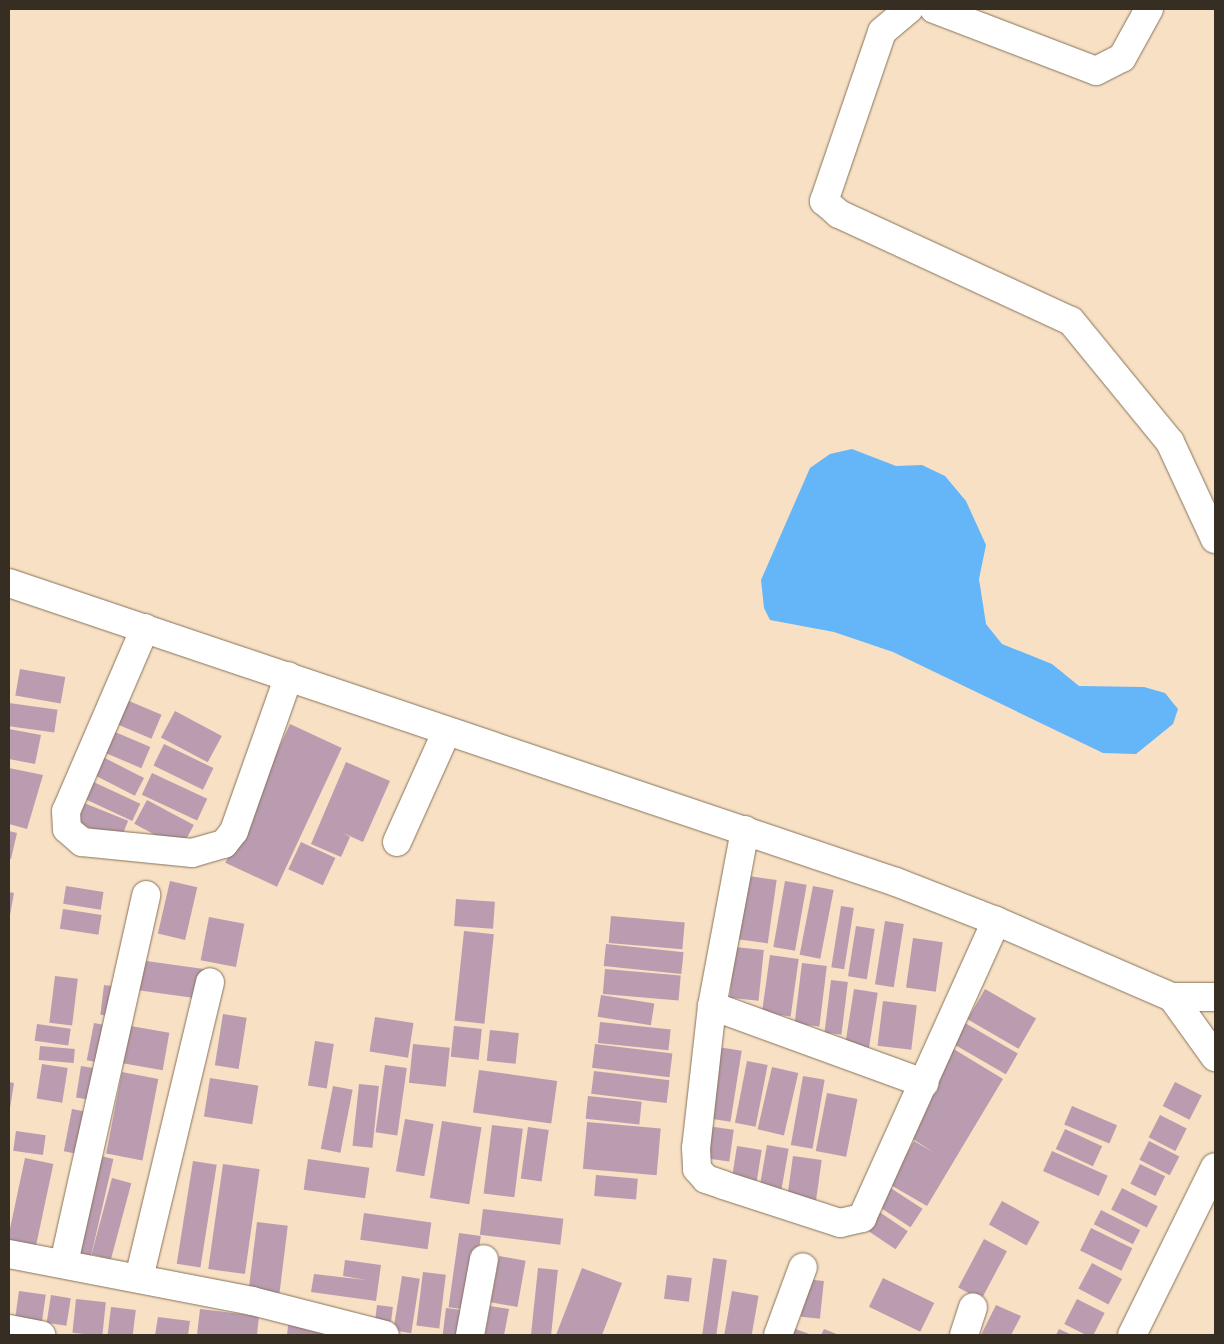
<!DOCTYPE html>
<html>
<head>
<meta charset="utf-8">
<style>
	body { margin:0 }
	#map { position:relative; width:1224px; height:1344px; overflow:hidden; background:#f7e0c4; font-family:"Work Sans",sans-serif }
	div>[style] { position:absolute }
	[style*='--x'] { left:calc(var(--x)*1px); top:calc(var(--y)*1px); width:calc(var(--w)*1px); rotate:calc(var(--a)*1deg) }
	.water>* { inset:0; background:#65b5f9 }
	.building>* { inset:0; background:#b99cb0; transform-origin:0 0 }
	.roads { filter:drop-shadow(0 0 1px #87735a) drop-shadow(0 0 1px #87735a) }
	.street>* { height:28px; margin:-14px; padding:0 14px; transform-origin:14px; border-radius:14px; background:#fff }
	span { translate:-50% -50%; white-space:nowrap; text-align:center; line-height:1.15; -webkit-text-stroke:4px #fff; paint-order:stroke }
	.frame { position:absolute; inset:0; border:10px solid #372e23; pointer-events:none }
</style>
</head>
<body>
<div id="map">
	<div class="water">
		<i style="clip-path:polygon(852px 449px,896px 466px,922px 465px,945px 476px,966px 501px,986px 545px,979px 579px,986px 624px,1002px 644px,1052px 664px,1079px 686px,1144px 687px,1165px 693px,1178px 709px,1173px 724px,1136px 754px,1103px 753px,893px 652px,834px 632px,770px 620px,764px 608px,761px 580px,810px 468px,830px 454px)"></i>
	</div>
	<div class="building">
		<i style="left:20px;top:669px;width:46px;height:27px;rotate:10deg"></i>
		<i style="left:122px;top:698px;width:43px;height:26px;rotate:23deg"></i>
		<i style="left:9px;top:703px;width:49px;height:23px;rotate:8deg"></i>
		<i style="left:175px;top:711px;width:53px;height:30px;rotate:28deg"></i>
		<i style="left:290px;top:724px;width:57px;height:153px;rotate:25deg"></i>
		<i style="clip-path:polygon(9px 729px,41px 735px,35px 764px,9px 759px)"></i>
		<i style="left:108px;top:729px;width:46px;height:23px;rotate:23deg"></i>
		<i style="left:164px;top:744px;width:55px;height:24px;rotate:26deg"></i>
		<i style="left:95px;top:753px;width:55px;height:20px;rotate:27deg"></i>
		<i style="clip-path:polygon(346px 762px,390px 781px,363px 842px,343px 833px,350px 837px,341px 857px,311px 844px)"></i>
		<i style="clip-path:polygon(9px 768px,43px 775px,27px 829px,9px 824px)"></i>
		<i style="left:152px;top:773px;width:61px;height:24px;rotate:25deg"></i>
		<i style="left:85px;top:778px;width:61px;height:19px;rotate:25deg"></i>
		<i style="left:147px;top:800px;width:53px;height:27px;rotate:28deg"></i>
		<i style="left:79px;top:801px;width:53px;height:21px;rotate:22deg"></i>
		<i style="clip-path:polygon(9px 831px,17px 833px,11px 859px,9px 858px)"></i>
		<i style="left:301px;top:842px;width:38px;height:30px;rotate:25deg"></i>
		<i style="left:741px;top:875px;width:36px;height:64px;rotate:8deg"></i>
		<i style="left:170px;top:881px;width:28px;height:54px;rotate:13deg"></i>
		<i style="left:785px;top:881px;width:22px;height:67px;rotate:10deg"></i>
		<i style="left:66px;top:886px;width:38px;height:18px;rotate:9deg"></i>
		<i style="left:813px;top:886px;width:21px;height:70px;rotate:11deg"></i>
		<i style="clip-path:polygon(9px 892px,14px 893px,10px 915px,9px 914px)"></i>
		<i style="left:456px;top:899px;width:39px;height:27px;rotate:4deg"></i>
		<i style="left:841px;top:906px;width:13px;height:62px;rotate:9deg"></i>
		<i style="left:63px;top:909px;width:39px;height:20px;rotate:9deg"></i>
		<i style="left:611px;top:916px;width:74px;height:27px;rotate:5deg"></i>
		<i style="left:209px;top:917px;width:36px;height:44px;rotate:11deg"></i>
		<i style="left:885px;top:921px;width:19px;height:64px;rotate:9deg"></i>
		<i style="left:856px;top:926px;width:19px;height:51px;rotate:9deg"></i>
		<i style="left:464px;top:931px;width:30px;height:90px;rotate:6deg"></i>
		<i style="left:913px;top:938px;width:30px;height:50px;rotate:8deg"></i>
		<i style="left:606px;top:944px;width:78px;height:22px;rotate:6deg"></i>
		<i style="left:735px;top:947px;width:29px;height:51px;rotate:6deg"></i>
		<i style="left:770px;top:955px;width:29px;height:58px;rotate:8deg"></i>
		<i style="left:139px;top:960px;width:69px;height:30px;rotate:8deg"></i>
		<i style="left:802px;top:963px;width:25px;height:61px;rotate:7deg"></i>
		<i style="left:605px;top:969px;width:76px;height:25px;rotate:5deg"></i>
		<i style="left:55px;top:976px;width:23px;height:47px;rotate:7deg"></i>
		<i style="left:831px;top:980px;width:17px;height:53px;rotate:7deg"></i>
		<i style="left:104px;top:985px;width:16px;height:30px;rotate:7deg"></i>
		<i style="left:854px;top:989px;width:24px;height:56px;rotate:9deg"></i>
		<i style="left:985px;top:989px;width:59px;height:35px;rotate:30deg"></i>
		<i style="left:601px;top:995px;width:54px;height:22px;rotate:9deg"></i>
		<i style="left:883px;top:1001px;width:34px;height:45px;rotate:7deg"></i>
		<i style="left:223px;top:1014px;width:24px;height:52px;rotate:9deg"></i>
		<i style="left:375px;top:1017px;width:39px;height:35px;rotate:9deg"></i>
		<i style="left:600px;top:1022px;width:71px;height:21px;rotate:6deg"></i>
		<i style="left:94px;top:1023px;width:21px;height:38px;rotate:11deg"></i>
		<i style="left:965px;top:1023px;width:61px;height:24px;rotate:30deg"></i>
		<i style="left:37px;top:1024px;width:34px;height:17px;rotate:8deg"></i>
		<i style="left:125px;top:1025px;width:45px;height:38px;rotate:10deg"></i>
		<i style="left:454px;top:1026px;width:28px;height:31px;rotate:6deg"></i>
		<i style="left:490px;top:1030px;width:29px;height:31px;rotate:6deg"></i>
		<i style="left:315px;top:1041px;width:19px;height:45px;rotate:9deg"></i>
		<i style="left:413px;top:1044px;width:37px;height:39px;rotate:6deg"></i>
		<i style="left:595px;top:1044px;width:78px;height:24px;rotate:7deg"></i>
		<i style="left:40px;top:1046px;width:35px;height:14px;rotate:5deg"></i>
		<i style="left:718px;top:1047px;width:24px;height:72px;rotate:9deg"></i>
		<i style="clip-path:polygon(952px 1048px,1003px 1079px,927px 1206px,889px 1184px,914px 1141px,933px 1152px,905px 1134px)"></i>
		<i style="left:747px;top:1061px;width:21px;height:63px;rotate:11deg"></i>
		<i style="left:42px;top:1064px;width:26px;height:35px;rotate:9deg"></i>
		<i style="left:385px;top:1065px;width:22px;height:68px;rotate:8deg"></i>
		<i style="left:81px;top:1066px;width:20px;height:32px;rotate:9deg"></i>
		<i style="left:772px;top:1067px;width:27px;height:64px;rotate:13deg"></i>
		<i style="left:479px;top:1070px;width:79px;height:43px;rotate:8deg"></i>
		<i style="left:594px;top:1071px;width:76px;height:23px;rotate:7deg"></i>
		<i style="left:122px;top:1072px;width:37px;height:83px;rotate:11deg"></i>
		<i style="left:803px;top:1076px;width:22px;height:70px;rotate:10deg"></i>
		<i style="left:210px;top:1078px;width:49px;height:39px;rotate:9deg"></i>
		<i style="clip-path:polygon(9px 1082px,14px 1083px,10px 1108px,9px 1108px)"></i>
		<i style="left:1175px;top:1082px;width:30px;height:27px;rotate:27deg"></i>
		<i style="left:359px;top:1084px;width:20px;height:62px;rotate:6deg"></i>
		<i style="left:333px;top:1086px;width:20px;height:64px;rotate:11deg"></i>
		<i style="left:827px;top:1093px;width:31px;height:59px;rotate:11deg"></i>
		<i style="left:588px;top:1096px;width:54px;height:23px;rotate:6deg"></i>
		<i style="left:1072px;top:1106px;width:49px;height:20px;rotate:23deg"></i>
		<i style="left:72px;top:1109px;width:21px;height:43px;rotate:11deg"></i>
		<i style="left:1160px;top:1115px;width:30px;height:25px;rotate:27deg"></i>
		<i style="left:405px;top:1119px;width:29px;height:53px;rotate:10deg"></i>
		<i style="left:442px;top:1121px;width:40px;height:78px;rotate:9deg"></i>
		<i style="left:587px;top:1122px;width:74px;height:47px;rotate:5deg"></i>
		<i style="left:492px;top:1125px;width:31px;height:69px;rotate:7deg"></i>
		<i style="left:707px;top:1126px;width:27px;height:32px;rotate:8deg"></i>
		<i style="left:528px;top:1127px;width:21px;height:52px;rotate:8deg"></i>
		<i style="left:1065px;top:1129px;width:41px;height:22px;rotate:25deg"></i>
		<i style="left:16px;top:1131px;width:30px;height:20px;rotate:8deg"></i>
		<i style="left:1149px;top:1141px;width:34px;height:21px;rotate:27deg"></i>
		<i style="left:767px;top:1145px;width:22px;height:46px;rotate:10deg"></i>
		<i style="left:737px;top:1146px;width:25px;height:31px;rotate:9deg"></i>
		<i style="left:1052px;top:1151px;width:61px;height:22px;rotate:24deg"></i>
		<i style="left:92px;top:1154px;width:22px;height:104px;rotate:13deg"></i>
		<i style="left:793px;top:1156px;width:29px;height:44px;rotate:8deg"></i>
		<i style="left:25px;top:1158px;width:29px;height:84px;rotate:12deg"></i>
		<i style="left:308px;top:1159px;width:62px;height:31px;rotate:8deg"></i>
		<i style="left:193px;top:1161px;width:24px;height:104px;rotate:9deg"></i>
		<i style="left:223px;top:1164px;width:37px;height:106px;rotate:8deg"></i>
		<i style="left:1140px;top:1164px;width:28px;height:22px;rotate:26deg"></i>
		<i style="left:596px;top:1175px;width:42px;height:21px;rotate:5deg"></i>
		<i style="left:112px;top:1178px;width:20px;height:79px;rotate:15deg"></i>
		<i style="left:889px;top:1187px;width:40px;height:22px;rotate:33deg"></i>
		<i style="left:1122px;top:1188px;width:40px;height:24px;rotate:27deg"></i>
		<i style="left:1002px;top:1201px;width:43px;height:27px;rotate:29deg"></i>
		<i style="left:483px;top:1209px;width:81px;height:26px;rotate:7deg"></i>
		<i style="left:1101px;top:1210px;width:44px;height:16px;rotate:27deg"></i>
		<i style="left:878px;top:1211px;width:36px;height:22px;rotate:34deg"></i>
		<i style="left:364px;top:1213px;width:68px;height:27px;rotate:8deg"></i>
		<i style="left:257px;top:1222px;width:31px;height:75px;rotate:7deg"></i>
		<i style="left:1091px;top:1228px;width:46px;height:25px;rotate:26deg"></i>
		<i style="left:459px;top:1233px;width:22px;height:75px;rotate:8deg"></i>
		<i style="left:984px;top:1239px;width:26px;height:55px;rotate:28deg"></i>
		<i style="left:499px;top:1256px;width:27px;height:47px;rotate:10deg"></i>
		<i style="left:713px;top:1258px;width:14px;height:77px;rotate:8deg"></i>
		<i style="clip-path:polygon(345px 1260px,381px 1265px,376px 1301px,311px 1292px,314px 1274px,366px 1280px,343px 1276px)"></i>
		<i style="left:1092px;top:1263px;width:34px;height:29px;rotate:28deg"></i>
		<i style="left:538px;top:1268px;width:20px;height:68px;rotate:6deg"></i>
		<i style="clip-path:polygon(582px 1268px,622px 1283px,602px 1335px,556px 1335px)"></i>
		<i style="left:423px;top:1272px;width:23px;height:54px;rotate:7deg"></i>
		<i style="left:667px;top:1275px;width:25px;height:24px;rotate:7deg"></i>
		<i style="left:402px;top:1276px;width:18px;height:55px;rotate:9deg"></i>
		<i style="left:883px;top:1278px;width:57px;height:32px;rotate:26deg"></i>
		<i style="left:805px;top:1279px;width:19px;height:38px;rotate:6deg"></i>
		<i style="left:19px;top:1291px;width:27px;height:27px;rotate:8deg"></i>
		<i style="left:732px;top:1291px;width:27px;height:45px;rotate:10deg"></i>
		<i style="left:51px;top:1295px;width:20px;height:28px;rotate:9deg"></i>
		<i style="left:76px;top:1299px;width:30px;height:34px;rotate:6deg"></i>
		<i style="left:1077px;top:1299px;width:31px;height:28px;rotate:27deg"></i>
		<i style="left:377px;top:1305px;width:16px;height:16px;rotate:7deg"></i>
		<i style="clip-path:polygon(996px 1305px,1021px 1316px,1011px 1335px,981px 1335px)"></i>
		<i style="clip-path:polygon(490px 1306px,509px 1309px,504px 1335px,485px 1335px)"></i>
		<i style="left:111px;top:1307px;width:25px;height:28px;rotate:7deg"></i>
		<i style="left:446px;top:1308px;width:24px;height:27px;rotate:7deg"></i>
		<i style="clip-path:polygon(200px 1309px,259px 1316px,257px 1335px,197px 1335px)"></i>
		<i style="clip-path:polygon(158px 1317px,190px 1321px,188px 1335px,155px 1335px)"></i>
		<i style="clip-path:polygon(289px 1318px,369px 1335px,287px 1335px)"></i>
		<i style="clip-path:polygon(790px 1327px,812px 1335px,787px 1335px)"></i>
		<i style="clip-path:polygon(824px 1329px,839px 1335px,821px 1335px)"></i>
		<i style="clip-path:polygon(1059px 1329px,1072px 1335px,1056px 1335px)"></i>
	</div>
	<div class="roads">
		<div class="street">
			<i style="--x:909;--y:9;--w:35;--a:140"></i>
			<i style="--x:882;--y:32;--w:179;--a:108.9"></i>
			<i style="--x:824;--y:201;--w:20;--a:41"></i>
			<i style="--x:839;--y:214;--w:255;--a:24.8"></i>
			<i style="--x:1071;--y:321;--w:156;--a:50.7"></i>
			<i style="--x:1170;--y:442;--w:107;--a:65.1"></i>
			<i style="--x:934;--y:9;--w:173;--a:20.9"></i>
			<i style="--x:1096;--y:71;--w:29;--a:-27"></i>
			<i style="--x:1122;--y:58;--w:56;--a:-61.1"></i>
			<i style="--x:9;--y:583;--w:936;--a:18.63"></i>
			<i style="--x:896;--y:882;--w:107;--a:21.3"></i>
			<i style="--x:996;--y:921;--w:192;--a:23.4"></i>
			<i style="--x:1172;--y:997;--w:74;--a:54.4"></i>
			<i style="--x:145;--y:628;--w:199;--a:113.3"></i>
			<i style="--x:66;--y:811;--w:18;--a:87"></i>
			<i style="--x:67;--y:829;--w:20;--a:41"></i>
			<i style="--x:82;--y:842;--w:111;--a:5.7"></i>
			<i style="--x:192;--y:853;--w:33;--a:-16"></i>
			<i style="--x:224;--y:844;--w:16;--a:-52"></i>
			<i style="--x:234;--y:831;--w:164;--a:-70.5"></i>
			<i style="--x:745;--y:830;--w:179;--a:100.6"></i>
			<i style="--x:712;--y:1006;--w:143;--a:96.4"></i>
			<i style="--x:696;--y:1148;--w:21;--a:87"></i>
			<i style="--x:697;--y:1169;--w:13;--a:48"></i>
			<i style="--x:706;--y:1179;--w:18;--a:19"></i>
			<i style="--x:723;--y:1185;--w:123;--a:18"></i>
			<i style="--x:840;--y:1223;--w:23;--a:-13"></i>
			<i style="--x:862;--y:1218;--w:326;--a:-65.7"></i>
			<i style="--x:397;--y:842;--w:120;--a:-65.8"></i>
			<i style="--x:1172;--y:997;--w:43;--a:0"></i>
			<i style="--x:712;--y:1006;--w:226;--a:20"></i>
			<i style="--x:9;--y:1254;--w:248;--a:10.9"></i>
			<i style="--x:252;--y:1301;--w:137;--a:14.3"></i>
			<i style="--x:64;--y:1263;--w:377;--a:-77.4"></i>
			<i style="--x:139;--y:1278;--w:304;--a:-76.5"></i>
			<i style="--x:9;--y:1329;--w:33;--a:11"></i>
			<i style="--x:470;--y:1335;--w:77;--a:-79.6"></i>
			<i style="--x:778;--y:1335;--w:72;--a:-69.8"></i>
			<i style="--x:964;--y:1335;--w:29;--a:-72"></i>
			<i style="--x:1132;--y:1335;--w:187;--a:-63.7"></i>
		</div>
	</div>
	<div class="frame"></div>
</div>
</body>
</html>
